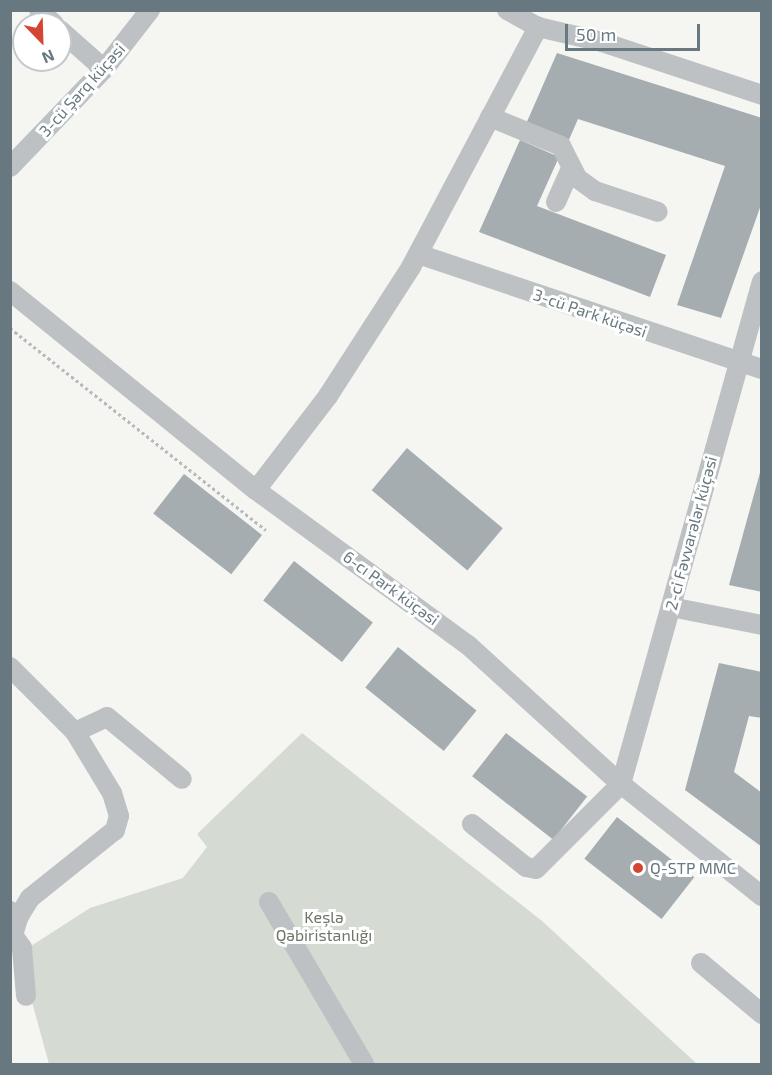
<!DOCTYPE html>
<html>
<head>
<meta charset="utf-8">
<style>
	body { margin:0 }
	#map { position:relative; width:772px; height:1075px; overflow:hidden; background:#f5f5f2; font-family:"Exo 2",sans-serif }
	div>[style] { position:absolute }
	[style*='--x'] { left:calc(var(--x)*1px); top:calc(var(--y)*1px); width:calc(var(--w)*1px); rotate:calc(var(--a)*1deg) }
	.green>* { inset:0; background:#d5dad2 }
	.building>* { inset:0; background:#a5adb1; transform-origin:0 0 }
	.path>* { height:3px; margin-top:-1.5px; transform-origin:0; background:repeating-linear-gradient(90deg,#b7babc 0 3px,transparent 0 6px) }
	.minor>* { height:20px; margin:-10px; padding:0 10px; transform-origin:10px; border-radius:10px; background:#bdc1c4 }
	.dots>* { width:16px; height:16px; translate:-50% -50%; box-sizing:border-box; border:3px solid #fff; border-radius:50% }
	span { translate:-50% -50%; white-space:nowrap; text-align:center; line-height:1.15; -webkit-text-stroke:6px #fff; paint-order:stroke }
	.street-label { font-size:16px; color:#677881 }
	.poi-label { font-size:16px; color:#677881 }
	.left { translate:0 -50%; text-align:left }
	.park-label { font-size:16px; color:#6b7865 }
	.frame { position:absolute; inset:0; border:12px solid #677881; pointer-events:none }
	.north { position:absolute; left:12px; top:12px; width:60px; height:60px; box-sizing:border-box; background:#fff; border:2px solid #c2c9cd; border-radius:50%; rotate:157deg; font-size:16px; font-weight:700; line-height:24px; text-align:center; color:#677881 }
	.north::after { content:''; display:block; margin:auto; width:21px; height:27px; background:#d44633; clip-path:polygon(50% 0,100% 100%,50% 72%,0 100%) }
	.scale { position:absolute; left:565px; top:24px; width:135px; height:27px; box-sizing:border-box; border:3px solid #677881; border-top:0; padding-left:8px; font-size:18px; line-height:21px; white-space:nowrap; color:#677881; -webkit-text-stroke:4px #fff; paint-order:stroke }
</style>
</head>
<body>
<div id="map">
	<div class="green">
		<i style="clip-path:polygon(302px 733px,542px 921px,697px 1064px,49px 1064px,32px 1002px,31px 946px,90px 908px,183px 878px,207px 847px,197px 834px)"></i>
	</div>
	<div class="building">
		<i style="clip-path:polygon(557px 53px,762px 118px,762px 202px,721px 318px,677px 305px,725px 166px,578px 119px,568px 142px,526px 124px)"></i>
		<i style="clip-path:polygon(520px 140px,559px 157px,537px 206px,666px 255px,650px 297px,479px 232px)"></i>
		<i style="left:407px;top:448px;width:125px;height:55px;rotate:40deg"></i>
		<i style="clip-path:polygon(761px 469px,762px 469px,762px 592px,729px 585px)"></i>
		<i style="left:184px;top:474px;width:99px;height:50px;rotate:38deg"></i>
		<i style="left:294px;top:561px;width:100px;height:50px;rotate:38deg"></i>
		<i style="left:398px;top:647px;width:101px;height:52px;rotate:39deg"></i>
		<i style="clip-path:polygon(719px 663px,762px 672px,762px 718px,749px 716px,734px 772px,762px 793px,762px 847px,685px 790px)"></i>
		<i style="left:506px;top:733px;width:103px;height:55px;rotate:38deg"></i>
		<i style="left:617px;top:817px;width:98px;height:53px;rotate:38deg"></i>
	</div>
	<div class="path">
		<i style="--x:10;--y:328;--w:326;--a:38.3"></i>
	</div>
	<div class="minor">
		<i style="--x:39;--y:10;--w:21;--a:43"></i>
		<i style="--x:507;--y:10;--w:35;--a:29"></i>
		<i style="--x:538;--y:27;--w:66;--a:13.2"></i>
		<i style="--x:602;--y:42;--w:169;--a:18.3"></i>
		<i style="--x:60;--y:30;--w:59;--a:41.6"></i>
		<i style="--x:490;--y:117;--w:77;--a:22.2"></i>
		<i style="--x:561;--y:146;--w:36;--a:63"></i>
		<i style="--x:577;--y:178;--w:22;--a:36"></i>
		<i style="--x:595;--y:191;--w:66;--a:18.4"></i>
		<i style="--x:10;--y:167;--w:136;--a:-46.2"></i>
		<i style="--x:104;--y:69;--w:75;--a:-52.1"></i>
		<i style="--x:556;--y:202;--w:35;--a:-66"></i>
		<i style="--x:418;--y:254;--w:363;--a:18.5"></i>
		<i style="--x:10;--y:291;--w:316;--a:39"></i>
		<i style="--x:256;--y:490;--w:263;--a:36.2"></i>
		<i style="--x:468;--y:645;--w:207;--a:42.3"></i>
		<i style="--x:621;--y:784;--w:180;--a:38.5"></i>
		<i style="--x:256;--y:490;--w:118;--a:-52.5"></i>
		<i style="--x:328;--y:396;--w:153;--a:-57.2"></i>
		<i style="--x:411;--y:267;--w:272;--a:-62.1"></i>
		<i style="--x:671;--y:607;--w:93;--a:11.2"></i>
		<i style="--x:10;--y:667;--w:92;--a:45"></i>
		<i style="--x:75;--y:732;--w:71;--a:58.8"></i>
		<i style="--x:112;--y:793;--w:24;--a:73"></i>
		<i style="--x:119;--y:816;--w:15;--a:106"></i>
		<i style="--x:115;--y:830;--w:109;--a:141.3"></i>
		<i style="--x:30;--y:898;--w:23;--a:121"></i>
		<i style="--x:75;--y:732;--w:35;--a:-25"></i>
		<i style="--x:107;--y:717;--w:97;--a:39.6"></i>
		<i style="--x:472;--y:824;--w:69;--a:38.5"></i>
		<i style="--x:526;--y:867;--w:10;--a:11"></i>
		<i style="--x:536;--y:869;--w:120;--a:-45"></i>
		<i style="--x:621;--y:784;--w:522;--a:-74.34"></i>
		<i style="--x:269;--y:902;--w:188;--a:59.6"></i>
		<i style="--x:10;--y:911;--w:11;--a:41"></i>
		<i style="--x:18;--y:918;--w:18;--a:106"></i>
		<i style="--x:13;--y:935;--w:16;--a:55"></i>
		<i style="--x:22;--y:948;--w:48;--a:85.2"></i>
		<i style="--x:701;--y:963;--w:80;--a:39.9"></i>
	</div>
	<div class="dots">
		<i style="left:638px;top:868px;background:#d44633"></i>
	</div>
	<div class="street-label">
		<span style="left:82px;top:90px;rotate:-48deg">3-cü Şərq küçəsi</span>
		<span style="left:590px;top:313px;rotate:19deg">3-cü Park küçəsi</span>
		<span style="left:691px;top:533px;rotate:-75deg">2-ci Fəvvarələr küçəsi</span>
		<span style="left:391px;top:588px;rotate:36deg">6-cı Park küçəsi</span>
	</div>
	<div class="poi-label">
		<span class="left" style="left:650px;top:868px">Q-STP MMC</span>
	</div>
	<div class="park-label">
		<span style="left:324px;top:926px">Keşlə<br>Qəbiristanlığı</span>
	</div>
	<div class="frame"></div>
	<div class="north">N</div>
	<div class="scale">50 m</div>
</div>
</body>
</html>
